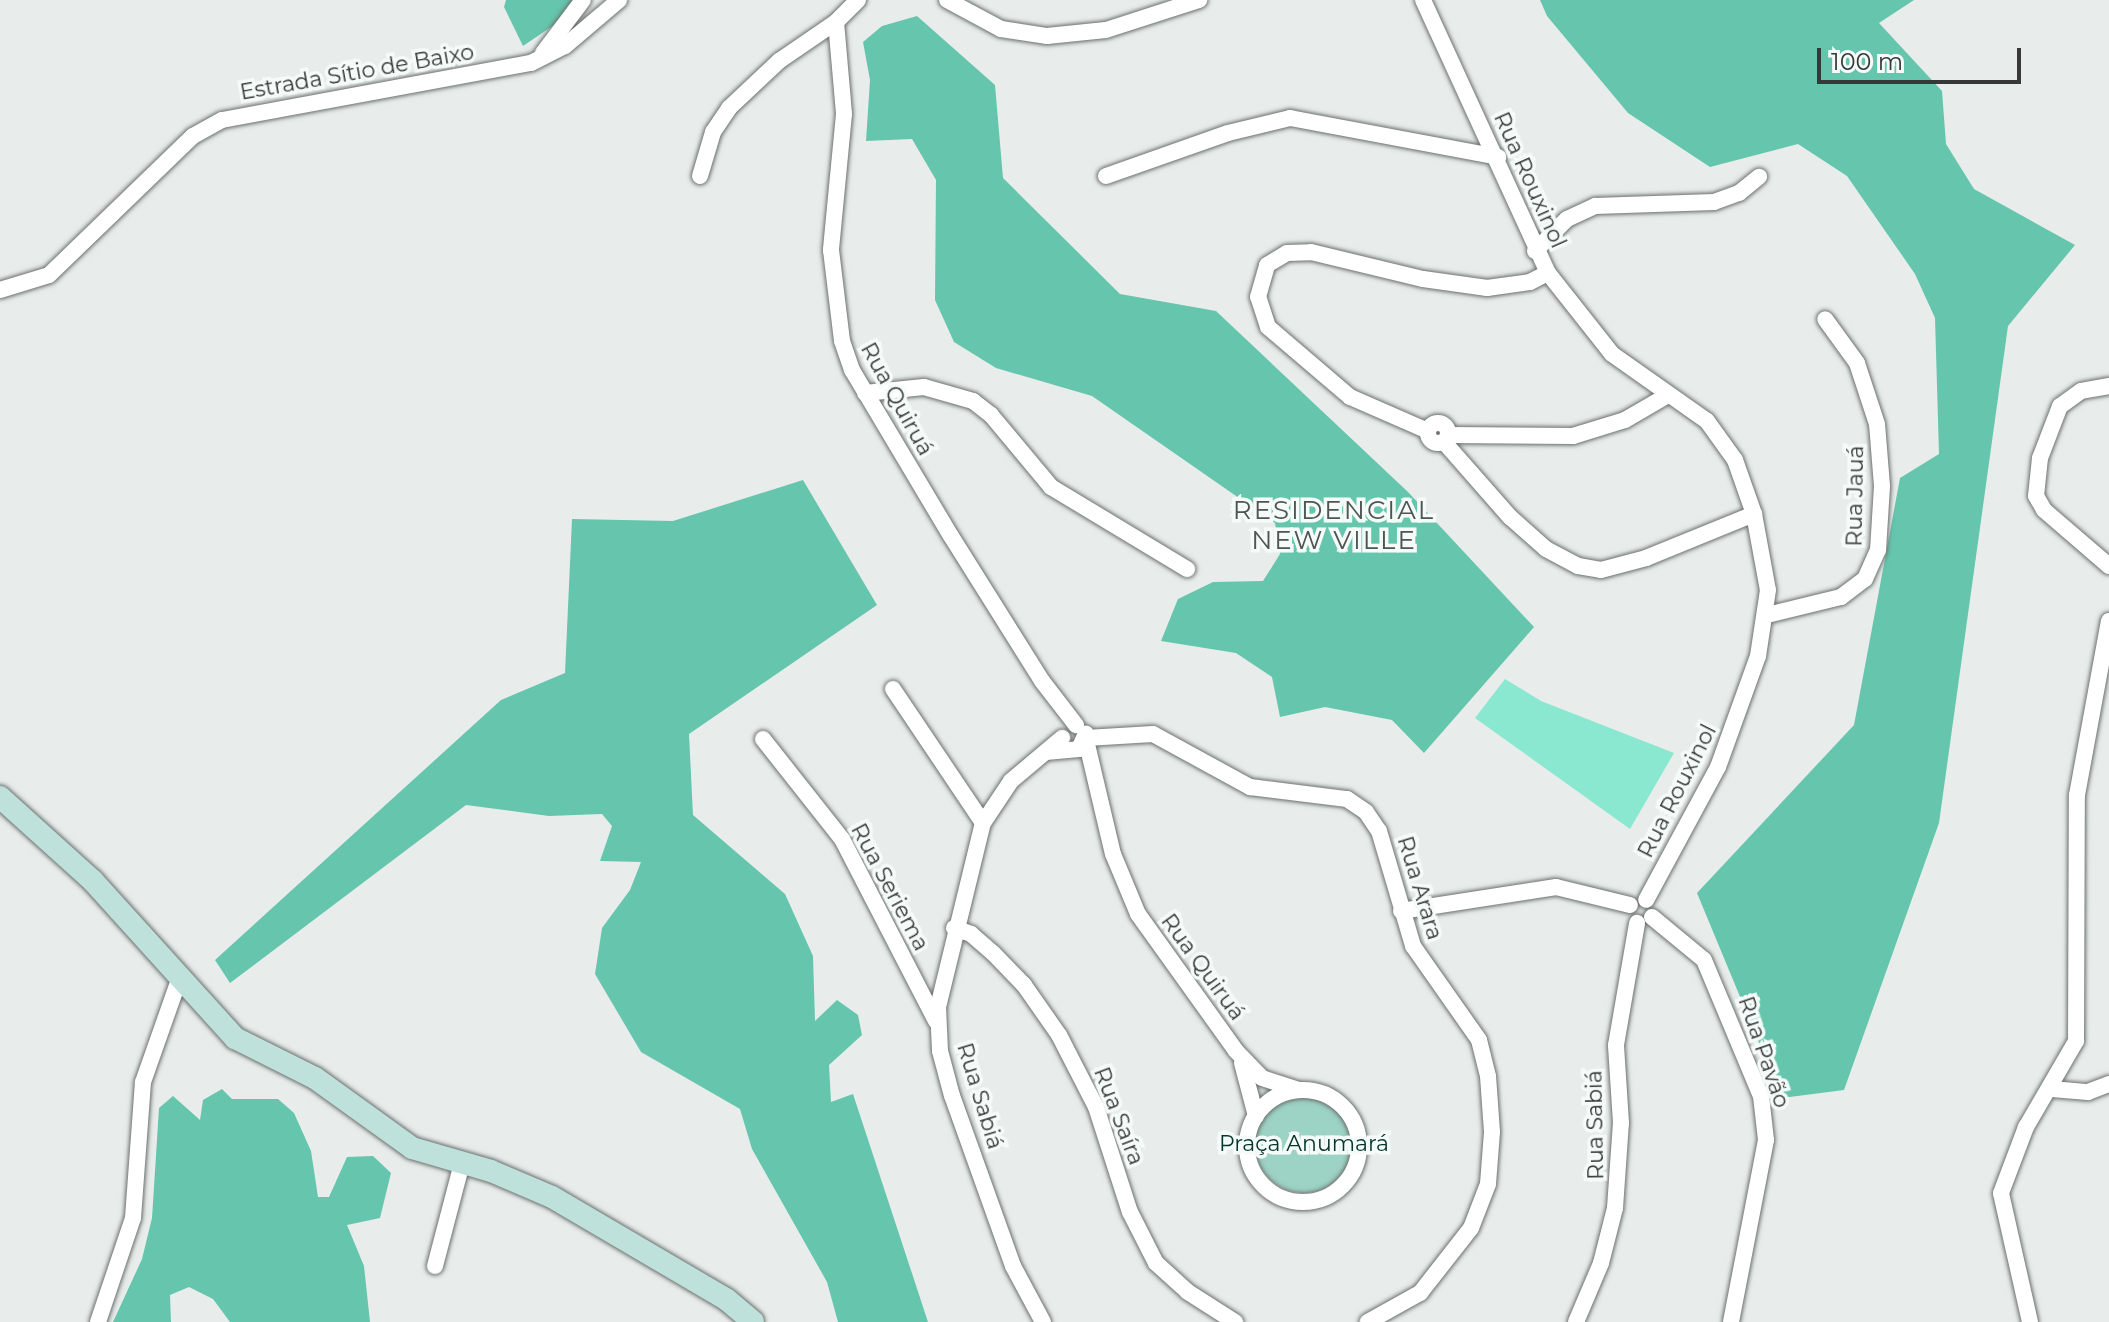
<!DOCTYPE html>
<html>
<head>
<meta charset="utf-8">
<style>
	body { margin:0 }
	#map { position:relative; width:2109px; height:1322px; overflow:hidden; background:#e8edec; font-family:Montserrat,sans-serif }
	div>[style] { position:absolute }
	[style*='--x'] { left:calc(var(--x)*1px); top:calc(var(--y)*1px); width:calc(var(--w)*1px); rotate:calc(var(--a)*1deg) }
	.green>* { inset:0; background:#9dd3c4 }
	.round { border-radius:50% }
	.forest>* { inset:0; background:#65c5ad }
	.water>* { inset:0; background:#89e8cf }
	.roads { filter:drop-shadow(0 0 2px #6b706e) drop-shadow(0 0 2px #6b706e) }
	.minor>* { height:16px; margin:-8px; padding:0 8px; transform-origin:8px; border-radius:8px; background:#fff }
	.minor>.ring { margin:-8px; padding:0; box-sizing:content-box; background:none; border:16px solid #fff; border-radius:50% }
	.secondary>* { height:22px; margin:-11px; padding:0 11px; transform-origin:11px; border-radius:11px; background:#bee2db }
	span { translate:-50% -50%; white-space:nowrap; text-align:center; line-height:1.15; -webkit-text-stroke:7px #f5fbf9; paint-order:stroke }
	.street-label { font-size:22px; color:#373938 }
	.park-label { font-size:22px; color:#06352b }
	.quarter-label { font-size:26px; color:#505553; letter-spacing:2px }
	.scale { position:absolute; left:1817px; top:48px; width:204px; height:36px; box-sizing:border-box; border:4px solid #373938; border-top:0; padding-left:10px; font-size:24px; line-height:28px; white-space:nowrap; color:#373938; -webkit-text-stroke:6px #f5fbf9; paint-order:stroke }
</style>
</head>
<body>
<div id="map">
	<div class="green">
		<i class="round" style="left:1255px;top:1095px;width:98px;height:98px"></i>
	</div>
	<div class="forest">
		<i style="clip-path:polygon(506px 0,575px 0,554px 25px,523px 46px,504px 7px)"></i>
		<i style="clip-path:polygon(1540px 0,1914px 0,1879px 23px,1942px 91px,1946px 144px,1974px 189px,2075px 245px,2008px 326px,1939px 823px,1844px 1090px,1782px 1098px,1697px 893px,1854px 725px,1900px 478px,1939px 454px,1935px 318px,1915px 274px,1847px 176px,1798px 144px,1710px 167px,1628px 113px,1547px 16px)"></i>
		<i style="clip-path:polygon(917px 16px,995px 85px,1003px 178px,1120px 294px,1216px 311px,1408px 492px,1534px 627px,1424px 753px,1392px 720px,1325px 707px,1280px 717px,1272px 677px,1236px 653px,1161px 641px,1178px 599px,1213px 582px,1263px 581px,1280px 554px,1275px 523px,1092px 396px,996px 368px,954px 342px,935px 300px,936px 180px,912px 139px,866px 141px,870px 80px,863px 42px,882px 26px)"></i>
		<i style="clip-path:polygon(803px 480px,877px 605px,689px 734px,693px 815px,785px 894px,813px 956px,815px 1021px,837px 1000px,858px 1015px,862px 1035px,829px 1065px,831px 1102px,853px 1094px,928px 1322px,838px 1322px,827px 1282px,752px 1149px,740px 1109px,641px 1052px,595px 974px,602px 928px,630px 890px,641px 862px,600px 861px,612px 826px,602px 814px,549px 816px,466px 805px,230px 983px,215px 960px,501px 700px,565px 673px,572px 519px,673px 521px)"></i>
		<i style="clip-path:polygon(222px 1089px,232px 1099px,278px 1099px,294px 1113px,311px 1151px,318px 1197px,329px 1197px,347px 1157px,373px 1156px,391px 1173px,380px 1218px,347px 1225px,364px 1266px,370px 1322px,230px 1322px,213px 1299px,189px 1287px,170px 1295px,171px 1322px,113px 1322px,142px 1259px,152px 1218px,159px 1108px,173px 1096px,200px 1120px,203px 1100px)"></i>
	</div>
	<div class="water">
		<i style="clip-path:polygon(1505px 679px,1541px 701px,1674px 753px,1630px 829px,1475px 718px)"></i>
	</div>
	<div class="roads">
		<div class="minor">
			<i style="--x:858;--y:0;--w:31;--a:135"></i>
			<i style="--x:836;--y:22;--w:92;--a:85"></i>
			<i style="--x:844;--y:114;--w:137;--a:95.5"></i>
			<i style="--x:831;--y:250;--w:92;--a:83.1"></i>
			<i style="--x:842;--y:341;--w:31;--a:71"></i>
			<i style="--x:852;--y:370;--w:193;--a:59.2"></i>
			<i style="--x:951;--y:536;--w:171;--a:57.9"></i>
			<i style="--x:1042;--y:681;--w:56;--a:52.3"></i>
			<i style="--x:947;--y:0;--w:61;--a:28.2"></i>
			<i style="--x:1001;--y:29;--w:47;--a:8.7"></i>
			<i style="--x:1047;--y:36;--w:59;--a:-5.8"></i>
			<i style="--x:1106;--y:30;--w:98;--a:-17.9"></i>
			<i style="--x:1423;--y:0;--w:300;--a:65.4"></i>
			<i style="--x:1548;--y:273;--w:103;--a:51.7"></i>
			<i style="--x:1612;--y:354;--w:116;--a:35.2"></i>
			<i style="--x:1707;--y:421;--w:48;--a:54.3"></i>
			<i style="--x:1735;--y:460;--w:57;--a:70.6"></i>
			<i style="--x:1754;--y:514;--w:77;--a:79.6"></i>
			<i style="--x:1768;--y:590;--w:67;--a:98.6"></i>
			<i style="--x:1758;--y:656;--w:118;--a:109.8"></i>
			<i style="--x:1718;--y:767;--w:151;--a:118.4"></i>
			<i style="--x:543;--y:53;--w:66;--a:-53"></i>
			<i style="--x:700;--y:176;--w:46;--a:-73.5"></i>
			<i style="--x:713;--y:132;--w:29;--a:-56"></i>
			<i style="--x:729;--y:108;--w:69;--a:-43.2"></i>
			<i style="--x:779;--y:61;--w:69;--a:-34.4"></i>
			<i style="--x:1106;--y:176;--w:129;--a:-19.4"></i>
			<i style="--x:1228;--y:133;--w:64;--a:-13.6"></i>
			<i style="--x:1290;--y:118;--w:212;--a:10.6"></i>
			<i style="--x:1535;--y:251;--w:45;--a:-45"></i>
			<i style="--x:1567;--y:219;--w:31;--a:-25"></i>
			<i style="--x:1595;--y:206;--w:119;--a:-1.9"></i>
			<i style="--x:1714;--y:202;--w:27;--a:-20"></i>
			<i style="--x:1739;--y:193;--w:26;--a:-39"></i>
			<i style="--x:0;--y:290;--w:51;--a:-17"></i>
			<i style="--x:49;--y:275;--w:200;--a:-44"></i>
			<i style="--x:193;--y:136;--w:33;--a:-29"></i>
			<i style="--x:222;--y:120;--w:314;--a:-10.5"></i>
			<i style="--x:531;--y:63;--w:38;--a:-27"></i>
			<i style="--x:565;--y:46;--w:71;--a:-40.4"></i>
			<i style="--x:2109;--y:386;--w:28;--a:170"></i>
			<i style="--x:2081;--y:391;--w:26;--a:144"></i>
			<i style="--x:2060;--y:406;--w:56;--a:111"></i>
			<i style="--x:2040;--y:458;--w:38;--a:96"></i>
			<i style="--x:2036;--y:496;--w:16;--a:60"></i>
			<i style="--x:2044;--y:510;--w:86;--a:40.7"></i>
			<i style="--x:865;--y:393;--w:59;--a:-5.8"></i>
			<i style="--x:924;--y:387;--w:51;--a:15.9"></i>
			<i style="--x:973;--y:401;--w:23;--a:38"></i>
			<i style="--x:991;--y:415;--w:94;--a:50.2"></i>
			<i style="--x:1051;--y:487;--w:159;--a:31.1"></i>
			<i class="ring" style="left:1428px;top:423px;width:4px;height:4px"></i>
			<i style="--x:1428;--y:431;--w:85;--a:-156.4"></i>
			<i style="--x:1350;--y:397;--w:108;--a:-139.5"></i>
			<i style="--x:1268;--y:327;--w:32;--a:-108"></i>
			<i style="--x:1258;--y:297;--w:33;--a:-74"></i>
			<i style="--x:1267;--y:265;--w:23;--a:-31"></i>
			<i style="--x:1287;--y:253;--w:24;--a:-2"></i>
			<i style="--x:1311;--y:252;--w:115;--a:13.6"></i>
			<i style="--x:1423;--y:279;--w:65;--a:8"></i>
			<i style="--x:1487;--y:288;--w:43;--a:-7.9"></i>
			<i style="--x:1530;--y:282;--w:20;--a:-27"></i>
			<i style="--x:1448;--y:435;--w:125;--a:0.5"></i>
			<i style="--x:1573;--y:436;--w:54;--a:-17.1"></i>
			<i style="--x:1625;--y:420;--w:50;--a:-30.2"></i>
			<i style="--x:1444;--y:442;--w:100;--a:48.7"></i>
			<i style="--x:1510;--y:517;--w:48;--a:41.6"></i>
			<i style="--x:1546;--y:549;--w:36;--a:28"></i>
			<i style="--x:1578;--y:566;--w:23;--a:10"></i>
			<i style="--x:1601;--y:570;--w:47;--a:-14.9"></i>
			<i style="--x:1646;--y:558;--w:117;--a:-22.2"></i>
			<i style="--x:1767;--y:615;--w:76;--a:-13.7"></i>
			<i style="--x:1841;--y:597;--w:30;--a:-37"></i>
			<i style="--x:1865;--y:579;--w:32;--a:-66"></i>
			<i style="--x:1878;--y:550;--w:64;--a:-86.4"></i>
			<i style="--x:1882;--y:486;--w:62;--a:-94.6"></i>
			<i style="--x:1877;--y:424;--w:64;--a:-108.2"></i>
			<i style="--x:1857;--y:363;--w:54;--a:-126"></i>
			<i style="--x:893;--y:689;--w:161;--a:56.1"></i>
			<i style="--x:1086;--y:738;--w:67;--a:-3.4"></i>
			<i style="--x:1153;--y:734;--w:111;--a:28.7"></i>
			<i style="--x:1250;--y:787;--w:98;--a:7.1"></i>
			<i style="--x:1347;--y:799;--w:23;--a:34"></i>
			<i style="--x:1366;--y:812;--w:23;--a:56"></i>
			<i style="--x:1379;--y:831;--w:120;--a:73.5"></i>
			<i style="--x:1413;--y:946;--w:115;--a:54.9"></i>
			<i style="--x:1479;--y:1040;--w:37;--a:76"></i>
			<i style="--x:1488;--y:1076;--w:56;--a:85.9"></i>
			<i style="--x:1492;--y:1132;--w:52;--a:94.4"></i>
			<i style="--x:1488;--y:1184;--w:47;--a:111.1"></i>
			<i style="--x:1471;--y:1228;--w:83;--a:128.1"></i>
			<i style="--x:1420;--y:1293;--w:60;--a:150.9"></i>
			<i style="--x:763;--y:739;--w:127;--a:51.7"></i>
			<i style="--x:842;--y:839;--w:205;--a:62.7"></i>
			<i style="--x:1086;--y:740;--w:117;--a:76.7"></i>
			<i style="--x:1113;--y:854;--w:65;--a:67.4"></i>
			<i style="--x:1138;--y:914;--w:168;--a:54.4"></i>
			<i style="--x:1236;--y:1051;--w:37;--a:46"></i>
			<i style="--x:1262;--y:1078;--w:39;--a:18"></i>
			<i style="--x:1046;--y:752;--w:33;--a:-5"></i>
			<i style="--x:1079;--y:749;--w:17;--a:-66"></i>
			<i style="--x:1401;--y:911;--w:157;--a:-8.8"></i>
			<i style="--x:1556;--y:887;--w:76;--a:13.7"></i>
			<i style="--x:1652;--y:917;--w:67;--a:39.6"></i>
			<i style="--x:1704;--y:960;--w:147;--a:67.3"></i>
			<i style="--x:1761;--y:1096;--w:44;--a:83.5"></i>
			<i style="--x:1766;--y:1140;--w:185;--a:100.9"></i>
			<i style="--x:954;--y:928;--w:18;--a:19"></i>
			<i style="--x:971;--y:934;--w:29;--a:41"></i>
			<i style="--x:993;--y:953;--w:45;--a:45.9"></i>
			<i style="--x:1024;--y:985;--w:61;--a:55"></i>
			<i style="--x:1059;--y:1035;--w:81;--a:62.8"></i>
			<i style="--x:1096;--y:1107;--w:110;--a:72.1"></i>
			<i style="--x:1130;--y:1212;--w:57;--a:63"></i>
			<i style="--x:1156;--y:1263;--w:43;--a:42.2"></i>
			<i style="--x:1188;--y:1292;--w:56;--a:32.6"></i>
			<i style="--x:1242;--y:1063;--w:55;--a:75.2"></i>
			<i style="--x:2052;--y:1089;--w:36;--a:5"></i>
			<i style="--x:2088;--y:1092;--w:22;--a:-21"></i>
			<i class="ring" style="left:1247px;top:1090px;width:96px;height:96px"></i>
			<i style="--x:435;--y:1266;--w:106;--a:-75.3"></i>
			<i style="--x:98;--y:1322;--w:110;--a:-71.4"></i>
			<i style="--x:133;--y:1218;--w:136;--a:-85.8"></i>
			<i style="--x:143;--y:1082;--w:111;--a:-70.6"></i>
			<i style="--x:1043;--y:1322;--w:64;--a:-118.2"></i>
			<i style="--x:1013;--y:1266;--w:181;--a:-109.7"></i>
			<i style="--x:952;--y:1096;--w:47;--a:-104.9"></i>
			<i style="--x:940;--y:1051;--w:44;--a:-92.6"></i>
			<i style="--x:938;--y:1007;--w:189;--a:-76.3"></i>
			<i style="--x:983;--y:823;--w:50;--a:-56.3"></i>
			<i style="--x:1011;--y:781;--w:67;--a:-40.1"></i>
			<i style="--x:1576;--y:1322;--w:64;--a:-67"></i>
			<i style="--x:1601;--y:1263;--w:57;--a:-75.7"></i>
			<i style="--x:1615;--y:1208;--w:85;--a:-86"></i>
			<i style="--x:1621;--y:1123;--w:78;--a:-93.7"></i>
			<i style="--x:1616;--y:1045;--w:124;--a:-80.2"></i>
			<i style="--x:2030;--y:1322;--w:132;--a:-102.7"></i>
			<i style="--x:2001;--y:1193;--w:71;--a:-69.3"></i>
			<i style="--x:2026;--y:1127;--w:99;--a:-59.8"></i>
			<i style="--x:2076;--y:1041;--w:246;--a:-89.8"></i>
			<i style="--x:2077;--y:795;--w:177;--a:-79.6"></i>
		</div>
		<div class="secondary">
			<i style="--x:0;--y:797;--w:125;--a:42.1"></i>
			<i style="--x:93;--y:881;--w:212;--a:47.9"></i>
			<i style="--x:235;--y:1038;--w:89;--a:26.6"></i>
			<i style="--x:315;--y:1078;--w:120;--a:35.8"></i>
			<i style="--x:412;--y:1148;--w:82;--a:16.2"></i>
			<i style="--x:491;--y:1171;--w:66;--a:23.1"></i>
			<i style="--x:552;--y:1197;--w:202;--a:30.4"></i>
			<i style="--x:726;--y:1299;--w:35;--a:40"></i>
		</div>
	</div>
	<div class="street-label">
		<span style="left:357px;top:72px;rotate:-10deg">Estrada Sítio de Baixo</span>
		<span style="left:1530px;top:180px;rotate:66deg">Rua Rouxinol</span>
		<span style="left:897px;top:399px;rotate:61deg">Rua Quiruá</span>
		<span style="left:1855px;top:496px;rotate:-89deg">Rua Jauá</span>
		<span style="left:1677px;top:791px;rotate:-63deg">Rua Rouxinol</span>
		<span style="left:890px;top:887px;rotate:62deg">Rua Seriema</span>
		<span style="left:1420px;top:888px;rotate:73deg">Rua Arara</span>
		<span style="left:1203px;top:967px;rotate:54deg">Rua Quiruá</span>
		<span style="left:1764px;top:1052px;rotate:71deg">Rua Pavão</span>
		<span style="left:980px;top:1096px;rotate:73deg">Rua Sabiá</span>
		<span style="left:1119px;top:1116px;rotate:69deg">Rua Saíra</span>
		<span style="left:1595px;top:1125px;rotate:-91deg">Rua Sabiá</span>
	</div>
	<div class="park-label">
		<span style="left:1304px;top:1144px">Praça Anumará</span>
	</div>
	<div class="quarter-label">
		<span style="left:1334px;top:526px">RESIDENCIAL<br>NEW VILLE</span>
	</div>
	<div class="scale">100 m</div>
</div>
</body>
</html>
